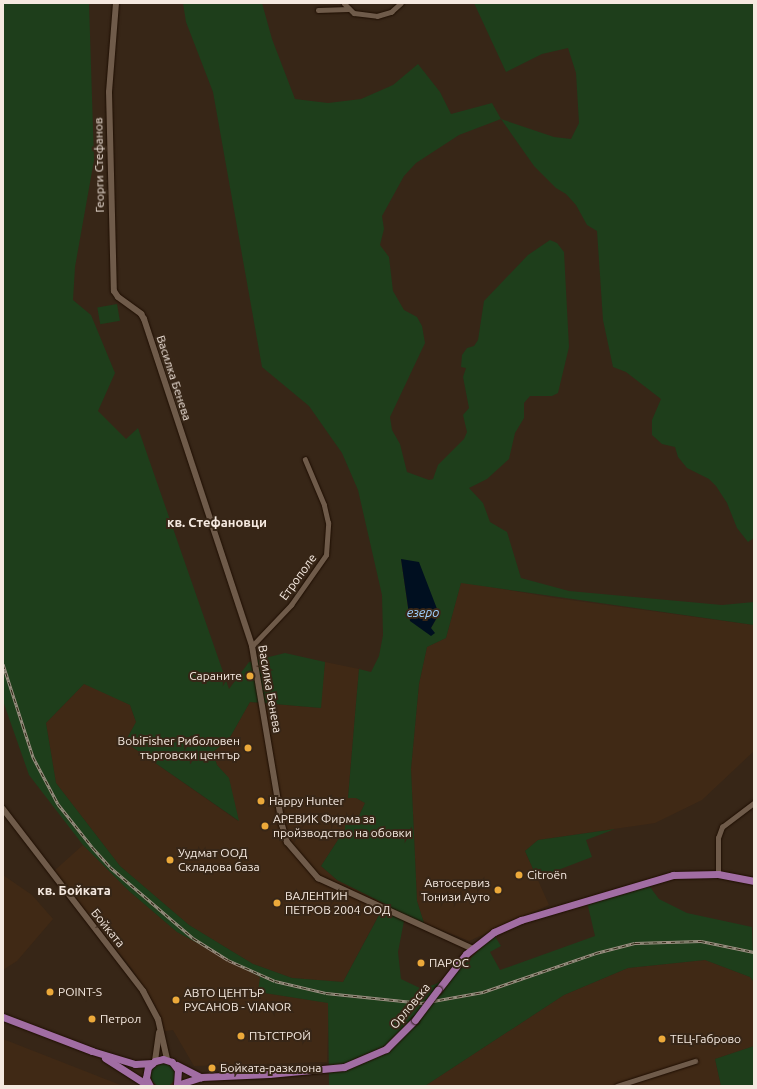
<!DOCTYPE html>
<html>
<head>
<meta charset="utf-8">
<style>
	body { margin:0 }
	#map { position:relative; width:757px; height:1089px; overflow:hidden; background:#372617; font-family:Ubuntu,sans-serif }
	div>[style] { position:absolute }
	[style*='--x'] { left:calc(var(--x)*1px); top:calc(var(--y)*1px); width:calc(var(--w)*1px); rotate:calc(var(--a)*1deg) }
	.built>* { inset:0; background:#402915 }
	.green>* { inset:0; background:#1e3e1b; transform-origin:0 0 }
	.round { border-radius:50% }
	.water>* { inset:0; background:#000f20 }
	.roads { filter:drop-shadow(0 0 1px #1e0e02) drop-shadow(0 0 1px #1e0e02) }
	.street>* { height:4.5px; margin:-2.25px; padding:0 2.25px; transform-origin:2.25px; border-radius:2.25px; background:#6f5b4a }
	.secondary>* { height:6px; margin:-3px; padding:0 3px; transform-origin:3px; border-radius:3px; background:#6f5b4a }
	.primary>* { height:7px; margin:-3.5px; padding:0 3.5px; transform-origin:3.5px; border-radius:3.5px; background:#a16da3 }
	.rail>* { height:3px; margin-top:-1.5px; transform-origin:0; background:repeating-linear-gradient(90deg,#372617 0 4.5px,#9f9185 0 9px); box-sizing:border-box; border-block:1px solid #9f9185 }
	.bridges { filter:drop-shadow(0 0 1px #1e0e02) drop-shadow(0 0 1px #1e0e02) }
	.primary-bridge>* { height:7px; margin:-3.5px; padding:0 3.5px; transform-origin:3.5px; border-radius:3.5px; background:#a16da3 }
	.dots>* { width:11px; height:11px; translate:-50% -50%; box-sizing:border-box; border:2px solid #372617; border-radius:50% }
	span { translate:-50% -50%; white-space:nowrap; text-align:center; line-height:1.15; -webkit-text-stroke:4px #372617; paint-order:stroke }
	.street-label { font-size:12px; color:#f5e9e0 }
	.poi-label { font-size:12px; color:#f5e9e0 }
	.right { translate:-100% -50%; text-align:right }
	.left { translate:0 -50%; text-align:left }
	.neighbourhood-label { font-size:13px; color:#f5e9e0; font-weight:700 }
	.water-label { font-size:13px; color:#9ecffe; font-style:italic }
	.frame { position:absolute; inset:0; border:4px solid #f5e9e0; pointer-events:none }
</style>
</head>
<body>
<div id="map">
	<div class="built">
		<i style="clip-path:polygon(461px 582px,555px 598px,754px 625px,754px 751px,702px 800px,655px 823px,538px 840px,525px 851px,549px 905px,469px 941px,424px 923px,417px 901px,411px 769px,419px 684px,427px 647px,446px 638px)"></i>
		<i style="clip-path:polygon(325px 662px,359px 669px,348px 797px,356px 798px,365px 803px,358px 818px,345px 818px,345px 829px,321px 866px,337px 880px,385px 903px,343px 982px,292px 978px,253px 964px,189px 925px,120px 866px,56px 783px,46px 723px,84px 684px,93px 686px,130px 705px,136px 722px,125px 742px,238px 821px,229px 779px,217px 765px,213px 752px,229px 739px,250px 702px,320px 708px)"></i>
		<i style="clip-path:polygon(83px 845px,129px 891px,177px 932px,261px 977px,258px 992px,329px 1003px,327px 1062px,194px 1066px,173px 1030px,165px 1031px,155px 1005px,132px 969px,54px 871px)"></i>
		<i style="clip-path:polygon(3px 875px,32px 895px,53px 919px,17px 961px,3px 970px)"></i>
		<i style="clip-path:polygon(705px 960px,750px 977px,754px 982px,754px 1046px,715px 1059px,721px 1086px,425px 1086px,564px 995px,628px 968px)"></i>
		<i style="clip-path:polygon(3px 1039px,123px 1086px,3px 1086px)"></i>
	</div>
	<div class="green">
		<i style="clip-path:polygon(evenodd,3px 3px,89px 3px,94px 160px,75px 267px,73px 300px,91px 315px,115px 373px,98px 411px,126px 439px,138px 428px,229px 689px,249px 662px,285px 653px,325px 662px,321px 708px,250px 702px,229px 739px,213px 752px,217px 765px,229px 778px,239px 821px,125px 742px,136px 722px,130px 705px,84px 684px,46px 723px,56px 783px,120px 866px,189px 925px,253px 964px,292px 978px,343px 982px,385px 904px,337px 880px,321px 866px,345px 829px,345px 818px,358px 818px,365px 803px,356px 798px,348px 798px,356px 703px,359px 669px,371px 672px,379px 656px,383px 635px,382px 595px,358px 490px,342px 453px,309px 406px,262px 367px,213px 92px,186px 22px,183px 3px,262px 3px,272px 39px,295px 99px,328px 103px,361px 99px,393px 85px,418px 64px,440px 92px,451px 114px,492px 103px,501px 119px,554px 137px,571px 139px,579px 123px,576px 73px,568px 48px,542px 54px,506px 72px,474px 3px,754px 3px,754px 538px,748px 542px,737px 528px,727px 503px,716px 486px,709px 479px,687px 468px,678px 457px,675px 447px,662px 444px,652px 435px,652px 420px,661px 399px,626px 372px,613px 367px,603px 320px,597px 231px,587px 225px,576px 205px,566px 194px,556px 188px,534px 166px,501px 119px,459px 135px,416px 163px,404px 176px,382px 216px,384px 229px,380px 245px,389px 257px,393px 291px,404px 310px,417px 317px,422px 326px,425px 343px,390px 417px,392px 430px,400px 444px,407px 472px,429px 480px,433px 479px,438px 465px,464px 439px,467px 432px,463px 415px,469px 408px,463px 377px,466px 368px,461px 367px,462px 355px,467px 348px,474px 346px,478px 340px,484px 301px,528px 255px,550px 240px,557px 243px,564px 252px,569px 347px,558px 393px,552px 396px,530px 396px,524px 403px,524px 418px,515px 433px,509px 459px,487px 479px,469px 488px,483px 503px,490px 522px,507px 532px,521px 578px,569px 591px,722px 605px,754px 602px,754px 625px,461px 583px,446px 638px,427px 647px,419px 684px,411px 769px,417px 901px,424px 923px,404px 921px,398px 952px,401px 979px,422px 989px,436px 984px,462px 967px,494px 935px,501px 946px,490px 952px,500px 970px,595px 936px,587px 902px,647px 883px,659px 899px,687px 913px,752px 927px,754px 982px,750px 977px,705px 960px,628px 968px,564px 995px,425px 1086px,329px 1086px,328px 1003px,258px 992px,260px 977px,177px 932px,129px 891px,83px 845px,29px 775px,3px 701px,3px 3px,401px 559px,429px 593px,439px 614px,431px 628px,410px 621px,401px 559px)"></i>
		<i style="left:117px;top:304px;width:17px;height:20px;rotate:80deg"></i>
		<i style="clip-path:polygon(615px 829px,586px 840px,592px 857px,537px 878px,525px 851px,538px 840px)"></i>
		<i style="clip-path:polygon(754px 1046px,754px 1086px,721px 1086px,715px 1059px)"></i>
		<i class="round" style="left:151px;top:1063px;width:24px;height:24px"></i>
	</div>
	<div class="water">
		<i style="clip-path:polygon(401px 559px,419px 562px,439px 614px,431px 628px,435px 633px,431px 636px,410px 621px)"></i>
	</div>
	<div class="roads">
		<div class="street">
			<i style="--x:344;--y:3;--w:14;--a:45"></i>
			<i style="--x:354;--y:13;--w:23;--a:7"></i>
			<i style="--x:377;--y:16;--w:15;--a:-16"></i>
			<i style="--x:391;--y:12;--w:13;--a:-42"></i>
			<i style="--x:318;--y:10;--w:30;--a:-2"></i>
			<i style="--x:252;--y:646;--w:57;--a:-46.4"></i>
			<i style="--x:291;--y:605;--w:61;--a:-55"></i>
			<i style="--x:326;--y:555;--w:32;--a:-86"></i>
			<i style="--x:328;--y:523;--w:18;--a:-103"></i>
			<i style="--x:324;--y:505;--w:49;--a:-112.9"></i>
			<i style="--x:718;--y:874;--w:36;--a:-90"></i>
			<i style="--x:718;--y:838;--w:12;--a:-70"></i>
			<i style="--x:722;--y:827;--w:40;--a:-37"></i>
			<i style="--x:617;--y:1086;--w:82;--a:-17.8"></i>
		</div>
		<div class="secondary">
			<i style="--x:116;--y:3;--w:89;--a:94.5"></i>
			<i style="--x:109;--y:92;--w:199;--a:88.6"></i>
			<i style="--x:114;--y:291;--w:7;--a:56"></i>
			<i style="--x:118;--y:297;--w:29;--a:36"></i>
			<i style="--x:141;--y:314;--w:6;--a:59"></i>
			<i style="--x:144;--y:319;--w:344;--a:71.7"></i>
			<i style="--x:252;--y:646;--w:181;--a:80.5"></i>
			<i style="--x:282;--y:825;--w:18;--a:74"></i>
			<i style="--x:287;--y:842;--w:48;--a:49.3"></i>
			<i style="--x:318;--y:878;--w:170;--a:24.6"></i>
			<i style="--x:3;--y:809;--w:230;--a:52.4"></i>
			<i style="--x:143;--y:991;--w:32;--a:62"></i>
			<i style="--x:158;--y:1019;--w:41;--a:77.3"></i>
			<i style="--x:155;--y:1061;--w:29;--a:-82"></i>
		</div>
		<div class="primary">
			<i style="--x:438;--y:990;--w:46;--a:-52.1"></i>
			<i style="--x:466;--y:954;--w:36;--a:-38"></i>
			<i style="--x:494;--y:932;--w:30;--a:-24"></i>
			<i style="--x:521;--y:920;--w:159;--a:-16.5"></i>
			<i style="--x:673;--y:875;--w:45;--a:-1.3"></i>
			<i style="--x:718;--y:874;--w:37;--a:11"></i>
			<i style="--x:3;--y:1017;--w:95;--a:20.9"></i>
			<i style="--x:92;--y:1051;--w:45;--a:16.8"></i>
			<i style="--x:135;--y:1064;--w:17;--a:-3"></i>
			<i style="--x:105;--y:1058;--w:52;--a:32.5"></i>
			<i style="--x:177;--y:1065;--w:27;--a:27"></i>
			<i style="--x:177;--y:1085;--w:25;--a:-18"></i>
			<i style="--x:201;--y:1077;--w:68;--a:-2.5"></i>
			<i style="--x:269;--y:1074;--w:75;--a:-5.3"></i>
			<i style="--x:344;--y:1067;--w:46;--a:-23.2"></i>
			<i style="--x:386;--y:1049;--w:41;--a:-45"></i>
			<i style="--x:150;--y:1086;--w:9;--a:-117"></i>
			<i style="--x:146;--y:1078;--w:11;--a:-80"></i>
			<i style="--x:148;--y:1067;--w:9;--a:-41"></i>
			<i style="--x:155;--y:1061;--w:8;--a:-14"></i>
			<i style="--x:163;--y:1059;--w:9;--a:18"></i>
			<i style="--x:172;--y:1062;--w:10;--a:53"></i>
			<i style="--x:178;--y:1070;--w:15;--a:94"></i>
		</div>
	</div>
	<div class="rail">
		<i style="--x:3;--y:664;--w:98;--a:72.1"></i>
		<i style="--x:33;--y:757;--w:53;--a:62"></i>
		<i style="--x:58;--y:804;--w:56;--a:51.5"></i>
		<i style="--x:93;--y:848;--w:25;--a:48"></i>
		<i style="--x:110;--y:867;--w:109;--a:40.5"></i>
		<i style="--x:193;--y:938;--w:41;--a:32.2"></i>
		<i style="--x:228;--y:960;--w:51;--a:24.1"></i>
		<i style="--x:275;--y:981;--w:52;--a:13.2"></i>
		<i style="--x:326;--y:993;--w:97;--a:5.9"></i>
		<i style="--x:422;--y:1003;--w:62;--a:-10.2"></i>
		<i style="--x:483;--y:992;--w:120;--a:-19"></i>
		<i style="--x:596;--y:953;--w:40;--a:-14.4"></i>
		<i style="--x:635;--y:943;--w:66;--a:-1.7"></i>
		<i style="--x:701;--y:941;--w:54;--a:11.7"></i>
	</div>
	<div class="bridges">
		<div class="primary-bridge">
			<i style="--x:415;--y:1020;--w:38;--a:-53"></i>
		</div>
	</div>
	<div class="dots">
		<i style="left:250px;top:676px;background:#eca93a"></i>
		<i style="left:248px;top:748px;background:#eca93a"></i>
		<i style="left:261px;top:801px;background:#eca93a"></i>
		<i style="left:265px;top:826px;background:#eca93a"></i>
		<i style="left:170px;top:860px;background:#eca93a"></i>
		<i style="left:519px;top:875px;background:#eca93a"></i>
		<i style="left:498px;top:890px;background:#eca93a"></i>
		<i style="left:277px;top:903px;background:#eca93a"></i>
		<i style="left:421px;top:963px;background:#eca93a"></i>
		<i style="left:50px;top:992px;background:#eca93a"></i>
		<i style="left:176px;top:1000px;background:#eca93a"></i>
		<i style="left:92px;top:1019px;background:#eca93a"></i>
		<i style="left:241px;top:1036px;background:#eca93a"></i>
		<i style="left:662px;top:1039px;background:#eca93a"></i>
		<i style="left:212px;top:1068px;background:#eca93a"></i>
	</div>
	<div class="street-label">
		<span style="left:99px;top:165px;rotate:-91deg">Георги Стефанов</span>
		<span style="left:174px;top:378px;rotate:72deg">Василка Бенева</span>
		<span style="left:298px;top:577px;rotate:-54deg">Етрополе</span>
		<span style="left:270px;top:689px;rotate:80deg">Василка Бенева</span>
		<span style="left:108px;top:928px;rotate:51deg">Бойката</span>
		<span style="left:410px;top:1006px;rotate:-50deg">Орловска</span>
	</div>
	<div class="poi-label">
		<span class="right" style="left:242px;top:676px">Сараните</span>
		<span class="right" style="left:240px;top:748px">BobiFisher Риболовен<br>търговски център</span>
		<span class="left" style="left:269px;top:801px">Happy Hunter</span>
		<span class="left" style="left:273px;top:826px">АРЕВИК Фирма за<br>пройзводство на обовки</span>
		<span class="left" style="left:178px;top:860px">Уудмат ООД<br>Складова база</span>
		<span class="left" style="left:527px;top:875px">Citroën</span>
		<span class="right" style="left:490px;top:890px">Автосервиз<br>Тонизи Ауто</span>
		<span class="left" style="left:285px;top:903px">ВАЛЕНТИН<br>ПЕТРОВ 2004 ООД</span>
		<span class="left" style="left:429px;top:963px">ПАРОС</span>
		<span class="left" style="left:58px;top:992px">POINT-S</span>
		<span class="left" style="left:184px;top:1000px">АВТО ЦЕНТЪР<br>РУСАНОВ - VIANOR</span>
		<span class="left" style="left:100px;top:1019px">Петрол</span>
		<span class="left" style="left:249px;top:1036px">ПЪТСТРОЙ</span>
		<span class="left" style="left:670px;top:1039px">ТЕЦ-Габрово</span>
		<span class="left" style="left:220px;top:1068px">Бойката-разклона</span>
	</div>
	<div class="neighbourhood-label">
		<span style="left:217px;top:522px">кв. Стефановци</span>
		<span style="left:74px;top:890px">кв. Бойката</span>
	</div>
	<div class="water-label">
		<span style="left:423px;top:612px">езеро</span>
	</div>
	<div class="frame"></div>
</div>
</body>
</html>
